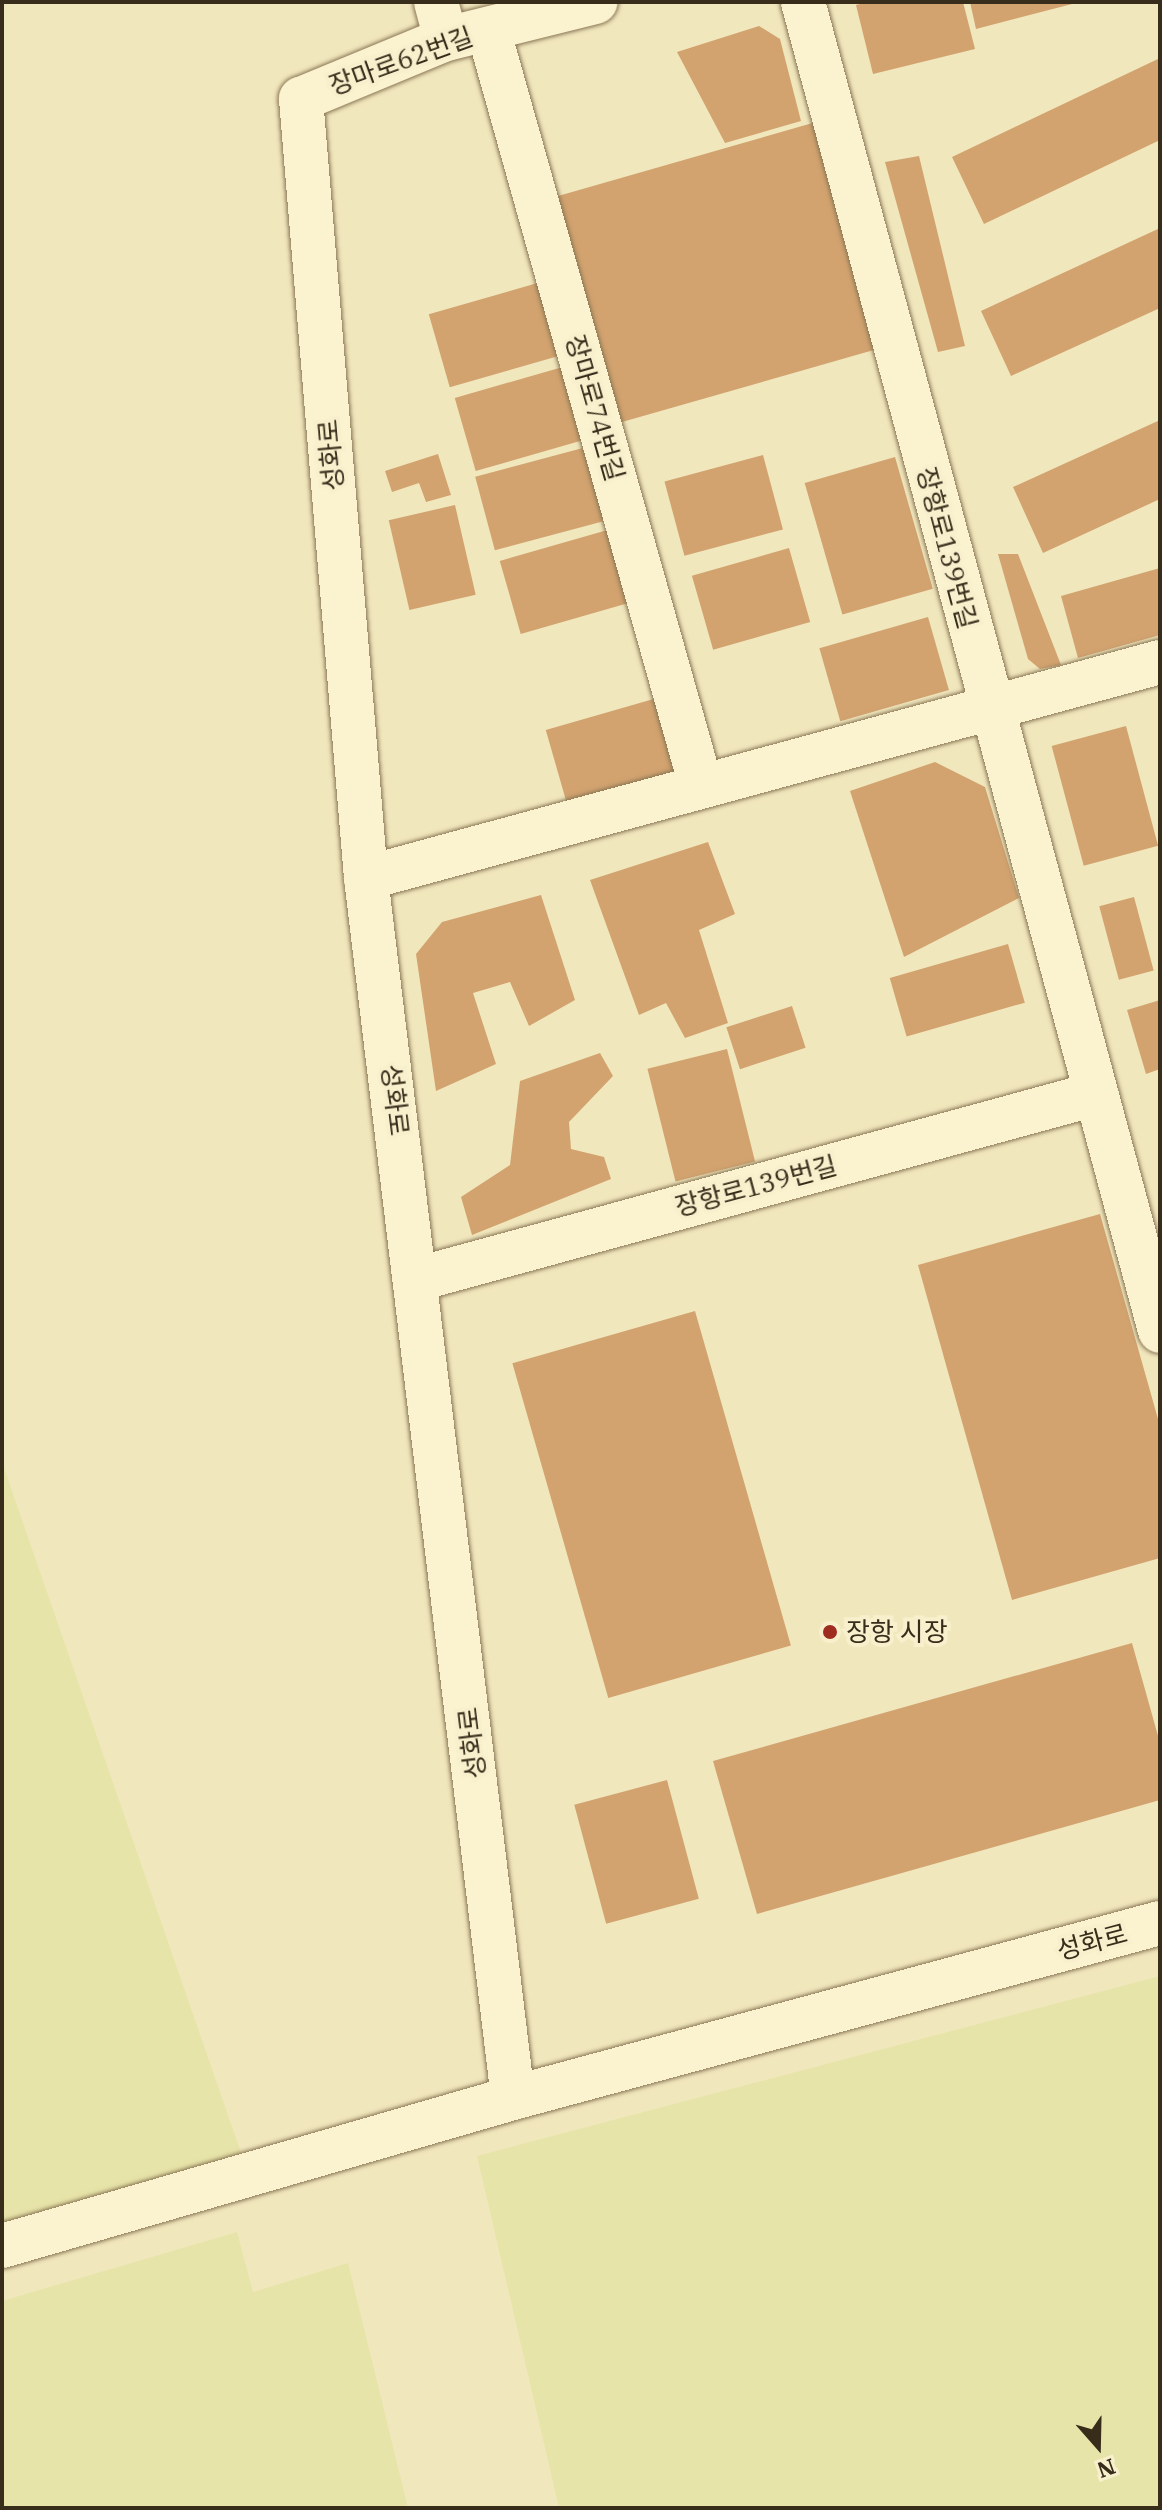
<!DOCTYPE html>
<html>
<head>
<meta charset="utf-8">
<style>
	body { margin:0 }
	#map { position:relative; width:1162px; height:2510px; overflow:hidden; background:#f1e7bd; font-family:"IBM Plex Serif","Noto Sans KR",serif }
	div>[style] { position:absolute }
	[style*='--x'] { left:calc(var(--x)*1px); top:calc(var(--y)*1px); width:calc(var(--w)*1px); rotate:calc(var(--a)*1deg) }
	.farmland>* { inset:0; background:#e7e4a9 }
	.building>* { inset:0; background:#d2a36f; transform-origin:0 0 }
	.roads { filter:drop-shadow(0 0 2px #8a7755) drop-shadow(0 0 2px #8a7755) }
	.street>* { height:44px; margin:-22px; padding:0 22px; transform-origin:22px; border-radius:22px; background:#fbf3d0 }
	.secondary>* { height:44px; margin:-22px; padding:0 22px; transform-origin:22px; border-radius:22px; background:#fbf3d0 }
	.dots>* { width:22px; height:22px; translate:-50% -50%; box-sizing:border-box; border:4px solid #f8f0cd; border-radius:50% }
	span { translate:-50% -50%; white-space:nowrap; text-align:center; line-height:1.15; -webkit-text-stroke:8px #f8f0cd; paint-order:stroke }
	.street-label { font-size:26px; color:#382c1b }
	.poi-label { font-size:26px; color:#382c1b }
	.left { translate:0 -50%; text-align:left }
	.frame { position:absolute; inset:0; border:4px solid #382c1b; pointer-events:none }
	.north { position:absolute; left:1058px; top:2406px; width:80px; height:80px; -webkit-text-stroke:6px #f8f0cd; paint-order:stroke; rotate:160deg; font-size:22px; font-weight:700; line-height:32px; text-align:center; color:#382c1b }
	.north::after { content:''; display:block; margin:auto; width:28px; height:36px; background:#382c1b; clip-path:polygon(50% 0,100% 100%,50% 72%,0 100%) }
</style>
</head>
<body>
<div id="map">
	<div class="farmland">
		<i style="clip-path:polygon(2px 1462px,248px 2173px,2px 2237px)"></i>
		<i style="clip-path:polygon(1160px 1976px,1160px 2508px,559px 2508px,477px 2156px)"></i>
		<i style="clip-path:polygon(237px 2232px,253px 2292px,348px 2263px,408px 2508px,2px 2508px,2px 2301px)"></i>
	</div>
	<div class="building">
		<i style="clip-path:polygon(868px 2px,963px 2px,975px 49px,873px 74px,856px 5px)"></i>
		<i style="clip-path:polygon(970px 2px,1076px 2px,1076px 3px,976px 29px)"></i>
		<i style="clip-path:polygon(759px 26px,780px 39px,801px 121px,725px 143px,677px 52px)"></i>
		<i style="clip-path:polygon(1160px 58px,1160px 140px,984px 224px,952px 157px)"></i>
		<i style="left:816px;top:122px;width:235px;height:271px;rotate:74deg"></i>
		<i style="clip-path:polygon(919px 156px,965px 346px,938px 352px,885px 162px)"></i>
		<i style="clip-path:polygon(1160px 228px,1160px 308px,1011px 376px,981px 311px)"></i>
		<i style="left:548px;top:280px;width:76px;height:124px;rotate:74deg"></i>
		<i style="left:573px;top:364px;width:76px;height:123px;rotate:74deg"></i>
		<i style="clip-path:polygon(1160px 420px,1160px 499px,1043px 553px,1013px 487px)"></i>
		<i style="left:594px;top:445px;width:76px;height:123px;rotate:75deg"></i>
		<i style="clip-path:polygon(438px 454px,451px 495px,426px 502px,419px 483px,392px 492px,385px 471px)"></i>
		<i style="left:763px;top:455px;width:77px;height:102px;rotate:75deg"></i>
		<i style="left:895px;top:457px;width:137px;height:94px;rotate:74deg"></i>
		<i style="left:455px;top:505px;width:92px;height:68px;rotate:77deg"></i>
		<i style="left:618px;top:527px;width:76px;height:123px;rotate:74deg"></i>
		<i style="left:789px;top:548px;width:77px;height:101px;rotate:74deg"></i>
		<i style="clip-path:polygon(998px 554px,1018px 554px,1061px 665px,1040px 669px,1028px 659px)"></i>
		<i style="clip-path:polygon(1160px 568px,1160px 635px,1078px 658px,1061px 596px)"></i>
		<i style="left:928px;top:617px;width:76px;height:113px;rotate:74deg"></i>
		<i style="left:664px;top:696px;width:76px;height:123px;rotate:74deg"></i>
		<i style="left:1126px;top:726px;width:124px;height:77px;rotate:75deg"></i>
		<i style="clip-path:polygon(935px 762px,985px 787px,1019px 898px,904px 957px,850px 791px)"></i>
		<i style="clip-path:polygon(708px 842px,735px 914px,699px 930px,728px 1023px,685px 1038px,666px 1003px,639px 1015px,590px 880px)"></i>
		<i style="clip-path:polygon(541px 895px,575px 1000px,529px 1026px,510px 982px,473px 993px,496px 1064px,436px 1091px,416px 954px,442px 922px)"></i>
		<i style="left:1134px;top:897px;width:76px;height:36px;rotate:75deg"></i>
		<i style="left:1008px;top:944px;width:61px;height:123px;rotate:74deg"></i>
		<i style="clip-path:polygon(1160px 1000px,1160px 1069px,1146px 1074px,1127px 1010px)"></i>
		<i style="left:792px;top:1006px;width:44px;height:69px;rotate:72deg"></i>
		<i style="left:727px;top:1049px;width:116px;height:82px;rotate:76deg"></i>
		<i style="clip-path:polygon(600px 1053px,613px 1076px,569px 1122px,571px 1149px,604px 1157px,611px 1179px,472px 1235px,461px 1197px,510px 1165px,520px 1081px)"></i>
		<i style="clip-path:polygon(1100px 1214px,1160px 1426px,1160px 1558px,1012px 1600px,918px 1265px)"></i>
		<i style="left:695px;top:1311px;width:348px;height:190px;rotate:74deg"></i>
		<i style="clip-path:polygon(1132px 1643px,1160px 1743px,1160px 1800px,757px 1914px,713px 1761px)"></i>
		<i style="left:667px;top:1780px;width:123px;height:96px;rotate:75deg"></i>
	</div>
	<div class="roads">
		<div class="street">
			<i style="--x:436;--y:2;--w:38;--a:75"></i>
			<i style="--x:803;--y:2;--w:1376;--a:74.96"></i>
			<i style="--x:488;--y:29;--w:786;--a:74.28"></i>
			<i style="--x:366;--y:878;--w:823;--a:-15.22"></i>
			<i style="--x:418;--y:1279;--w:702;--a:-15.28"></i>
			<i style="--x:513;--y:2098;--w:1229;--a:-96.87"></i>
			<i style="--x:366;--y:878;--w:782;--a:-94.77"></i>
			<i style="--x:301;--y:99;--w:157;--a:-22.5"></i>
			<i style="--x:446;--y:39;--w:154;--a:-13.9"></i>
		</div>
		<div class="secondary">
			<i style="--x:2;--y:2246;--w:532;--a:-16.15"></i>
			<i style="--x:513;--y:2098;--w:670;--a:-15.14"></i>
		</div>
	</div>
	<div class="dots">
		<i style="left:830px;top:1632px;background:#9e2c20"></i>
	</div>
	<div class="street-label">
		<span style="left:401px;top:61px;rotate:-20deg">장마로62번길</span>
		<span style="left:595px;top:408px;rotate:74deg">장마로74번길</span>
		<span style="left:331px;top:455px;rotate:-95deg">성화로</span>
		<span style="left:947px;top:548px;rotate:75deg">장항로139번길</span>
		<span style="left:395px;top:1100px;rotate:83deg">성화로</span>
		<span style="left:756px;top:1186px;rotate:-15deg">장항로139번길</span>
		<span style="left:472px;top:1743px;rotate:-97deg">성화로</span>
		<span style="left:1092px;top:1942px;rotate:-15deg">성화로</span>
	</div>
	<div class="poi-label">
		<span class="left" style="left:846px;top:1632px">장항 시장</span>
	</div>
	<div class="frame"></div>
	<div class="north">N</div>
</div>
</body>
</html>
